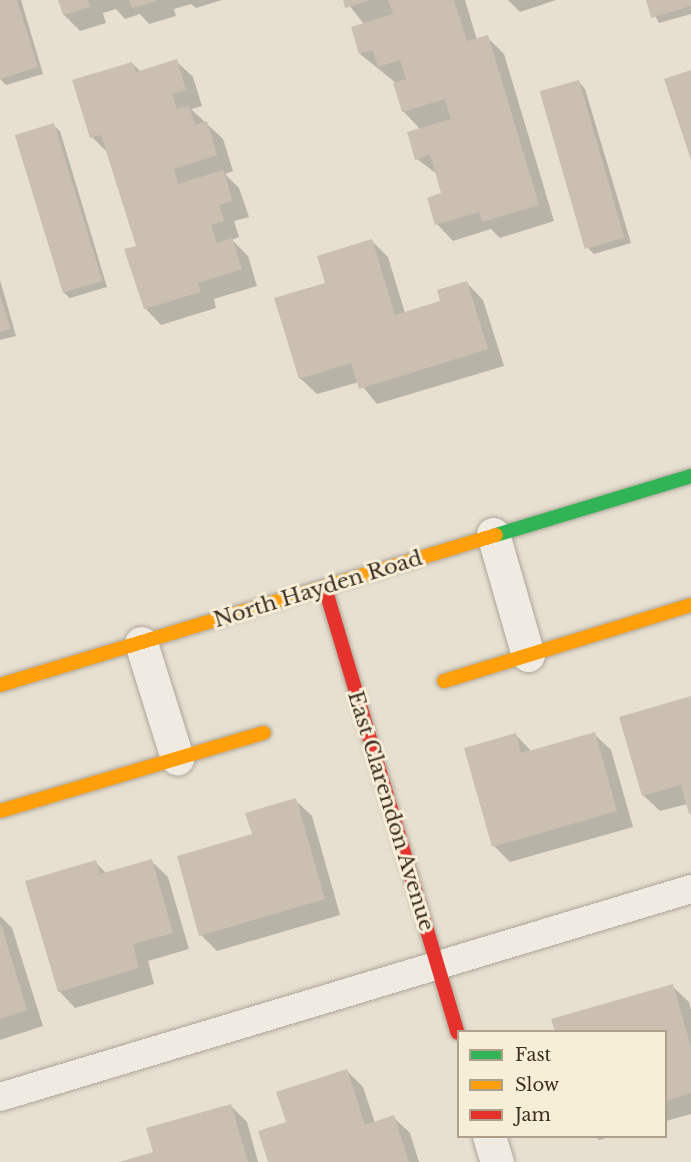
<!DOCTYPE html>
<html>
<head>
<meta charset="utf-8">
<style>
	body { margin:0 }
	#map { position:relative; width:691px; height:1162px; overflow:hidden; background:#e7e0d1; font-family:"Libre Baskerville",serif }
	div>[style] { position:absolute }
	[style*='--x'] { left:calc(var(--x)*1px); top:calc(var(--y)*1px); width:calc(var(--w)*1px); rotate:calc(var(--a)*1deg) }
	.shadow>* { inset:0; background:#0003 }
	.building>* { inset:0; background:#cbbfb2; transform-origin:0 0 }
	.roads { filter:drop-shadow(0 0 2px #ada599) drop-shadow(0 0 2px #ada599) }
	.lane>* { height:28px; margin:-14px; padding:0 14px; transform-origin:14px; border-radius:14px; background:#efebe3 }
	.street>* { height:33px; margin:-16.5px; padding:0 16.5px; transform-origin:16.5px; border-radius:16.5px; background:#efebe3 }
	.fast>* { height:14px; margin:-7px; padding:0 7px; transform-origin:7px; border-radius:7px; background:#30b455 }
	.slow>* { height:14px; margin:-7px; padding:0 7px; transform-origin:7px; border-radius:7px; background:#ff9f0a }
	.jam>* { height:14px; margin:-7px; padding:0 7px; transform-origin:7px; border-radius:7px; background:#e5322d }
	span { translate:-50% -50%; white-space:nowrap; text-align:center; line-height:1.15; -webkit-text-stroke:6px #f7eed8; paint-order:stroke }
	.street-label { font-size:21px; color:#3d2e20 }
	.legend { position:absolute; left:457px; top:1030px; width:210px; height:108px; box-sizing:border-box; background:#f7eed8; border:2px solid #ada18e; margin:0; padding:8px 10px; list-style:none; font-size:18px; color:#3d2e20 }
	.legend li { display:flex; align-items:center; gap:12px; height:30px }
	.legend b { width:30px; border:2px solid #ada18e }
</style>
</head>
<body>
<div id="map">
	<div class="shadow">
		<i style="clip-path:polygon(0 0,21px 0,43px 74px,6px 85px,0 79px)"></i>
		<i style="clip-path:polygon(59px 0,222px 0,196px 8px,191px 4px,174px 9px,176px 16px,149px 24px,140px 14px,125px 19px,116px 9px,103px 13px,106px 23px,80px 31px,64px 15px)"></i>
		<i style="clip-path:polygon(345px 0,465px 0,477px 40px,487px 37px,504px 54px,554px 221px,500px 238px,491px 229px,453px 241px,437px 224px,442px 194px,437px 174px,417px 159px,421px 130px,403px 111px,396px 83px,360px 54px,353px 28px,364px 24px)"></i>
		<i style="clip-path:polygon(508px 0,556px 0,520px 12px)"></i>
		<i style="clip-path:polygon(647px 0,691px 0,691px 14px,659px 23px)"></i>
		<i style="clip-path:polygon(176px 61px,193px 77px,202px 106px,191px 109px,223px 139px,233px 171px,225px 174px,239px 188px,249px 217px,234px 221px,239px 237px,232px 240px,248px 256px,257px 286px,214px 299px,216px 308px,161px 325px,145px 308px,138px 247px,109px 154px,92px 137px,132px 63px,141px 72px)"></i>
		<i style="clip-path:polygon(579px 82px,585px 89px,631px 243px,594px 254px,587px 247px)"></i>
		<i style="clip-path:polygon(53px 125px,60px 131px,107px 287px,70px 298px,63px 292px,17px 136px)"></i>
		<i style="clip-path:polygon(372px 241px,388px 257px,405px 313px,441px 302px,467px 283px,483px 300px,504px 366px,377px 404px,359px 382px,317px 394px,300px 378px,327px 284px)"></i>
		<i style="clip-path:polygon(0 280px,16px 336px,0 340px)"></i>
		<i style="clip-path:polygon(691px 698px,691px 815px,687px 804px,660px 811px,643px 795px)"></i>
		<i style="clip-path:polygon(594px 734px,611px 750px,633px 827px,510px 862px,494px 846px,516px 735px,532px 752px)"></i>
		<i style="clip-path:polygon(295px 800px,312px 816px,340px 915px,217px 951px,201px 935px,254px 835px)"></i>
		<i style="clip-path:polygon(151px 861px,168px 877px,189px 949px,148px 961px,154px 984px,75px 1008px,59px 991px,95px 862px,107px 874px)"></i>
		<i style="clip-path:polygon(0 916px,12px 928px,43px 1026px,0 1040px)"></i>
		<i style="clip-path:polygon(672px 986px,689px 1002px,691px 1010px,691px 1114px,666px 1121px,666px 1032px)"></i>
		<i style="clip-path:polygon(347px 1071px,363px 1087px,375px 1123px,393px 1117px,410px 1133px,419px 1162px,269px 1162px,288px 1123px)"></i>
		<i style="clip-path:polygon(230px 1105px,247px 1122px,258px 1162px,122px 1162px,155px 1153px)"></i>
		<i style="clip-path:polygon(596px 1136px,613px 1136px,599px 1140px)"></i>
	</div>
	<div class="building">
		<i style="clip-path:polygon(0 0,17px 0,38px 67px,0 79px)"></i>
		<i style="clip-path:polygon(58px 0,88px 0,90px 7px,63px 15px)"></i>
		<i style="clip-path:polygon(129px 0,156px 0,156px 1px,132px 8px)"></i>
		<i style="clip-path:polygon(343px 0,368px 0,368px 1px,345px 8px)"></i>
		<i style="clip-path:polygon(388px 0,454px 0,467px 41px,488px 35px,539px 205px,482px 222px,479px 212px,435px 225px,427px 198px,441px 193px,430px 155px,415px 160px,407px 132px,451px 119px,445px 99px,402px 112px,393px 83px,406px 79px,400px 60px,378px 67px,373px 50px,359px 54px,351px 27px,393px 14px)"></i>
		<i style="clip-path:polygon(646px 0,691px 0,691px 6px,651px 18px)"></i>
		<i style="clip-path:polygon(177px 59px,186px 90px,172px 94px,177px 109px,189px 106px,195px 125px,207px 121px,217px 155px,174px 169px,178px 184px,223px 170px,233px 201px,219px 205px,224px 221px,211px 225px,217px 243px,232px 238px,242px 269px,198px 283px,201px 292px,144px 309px,124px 249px,136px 246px,101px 135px,90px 138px,72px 80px,132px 62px,136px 72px)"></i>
		<i style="clip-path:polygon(691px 70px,691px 160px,664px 79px)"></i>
		<i style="left:579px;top:80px;width:164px;height:41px;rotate:74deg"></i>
		<i style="left:54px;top:123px;width:165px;height:41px;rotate:73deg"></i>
		<i style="clip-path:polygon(372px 239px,395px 315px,440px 301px,437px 290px,467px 281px,488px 349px,359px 389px,351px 363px,299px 379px,274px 298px,325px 283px,317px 256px)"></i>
		<i style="clip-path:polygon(0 295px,11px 329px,0 332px)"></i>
		<i style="clip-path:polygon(691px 696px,691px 814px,689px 814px,681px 785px,642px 796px,619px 717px)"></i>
		<i style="clip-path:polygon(595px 732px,617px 811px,492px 847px,464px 748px,516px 733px,521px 753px)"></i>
		<i style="clip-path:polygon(296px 798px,325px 899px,199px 936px,177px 856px,252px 834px,245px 813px)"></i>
		<i style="clip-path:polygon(152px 859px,173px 933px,133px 944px,139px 968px,58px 992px,25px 881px,96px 860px,100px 874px)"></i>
		<i style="clip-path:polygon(1px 924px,27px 1010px,0 1019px,0 925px)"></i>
		<i style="clip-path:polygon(673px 984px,691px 1047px,691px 1093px,666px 1101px,666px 1032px,555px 1032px,551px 1019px)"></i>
		<i style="clip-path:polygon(347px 1069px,365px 1125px,394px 1115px,409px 1162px,268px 1162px,258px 1131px,286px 1122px,276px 1092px)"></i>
		<i style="clip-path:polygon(231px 1104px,248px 1162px,119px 1162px,153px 1152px,146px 1128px)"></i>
	</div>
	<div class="roads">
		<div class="lane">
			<i style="--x:0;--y:1097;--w:722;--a:-16.75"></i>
		</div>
		<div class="street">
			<i style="--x:493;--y:534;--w:126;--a:73.9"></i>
			<i style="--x:141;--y:643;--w:121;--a:72.6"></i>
			<i style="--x:489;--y:1136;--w:27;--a:73"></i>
		</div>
		<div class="fast">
			<i style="--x:496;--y:535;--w:204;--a:-16.8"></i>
		</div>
		<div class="slow">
			<i style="--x:444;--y:681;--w:258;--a:-17.1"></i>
			<i style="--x:0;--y:685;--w:518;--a:-16.83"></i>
			<i style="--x:0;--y:811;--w:275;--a:-16.5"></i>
		</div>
		<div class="jam">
			<i style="--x:325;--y:588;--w:464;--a:73.4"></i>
		</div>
	</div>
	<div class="street-label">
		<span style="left:318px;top:589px;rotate:-17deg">North Hayden Road</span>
		<span style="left:391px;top:811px;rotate:73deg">East Clarendon Avenue</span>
	</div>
	<ul class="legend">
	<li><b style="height:8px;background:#30b455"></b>Fast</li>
	<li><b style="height:8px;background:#ff9f0a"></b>Slow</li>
	<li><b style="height:8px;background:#e5322d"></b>Jam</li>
	</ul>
</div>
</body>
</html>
